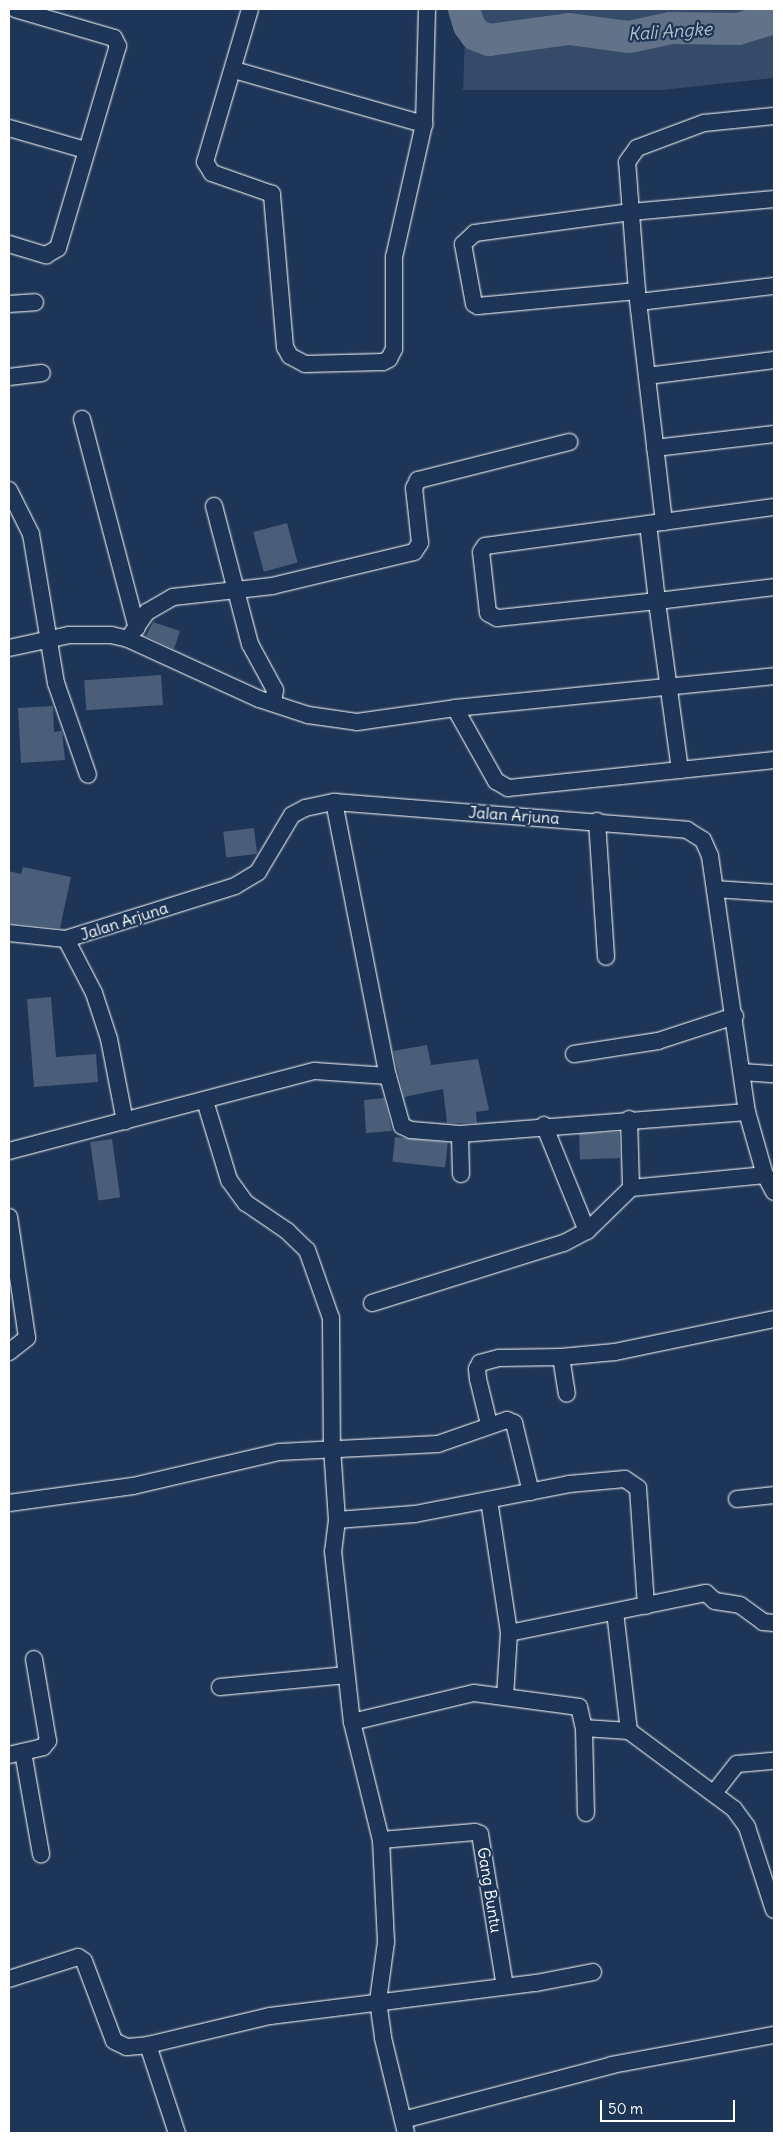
<!DOCTYPE html>
<html>
<head>
<meta charset="utf-8">
<style>
	body { margin:0 }
	#map { position:relative; width:783px; height:2142px; overflow:hidden; background:#1d3557; font-family:Delius,sans-serif }
	div>[style] { position:absolute }
	[style*='--x'] { left:calc(var(--x)*1px); top:calc(var(--y)*1px); width:calc(var(--w)*1px); rotate:calc(var(--a)*1deg) }
	.green>* { inset:0; background:#364b69 }
	.river>* { height:32px; margin:-16px; padding:0 16px; transform-origin:16px; border-radius:16px; background:#617289 }
	.building>* { inset:0; background:#4a5d79; transform-origin:0 0 }
	.roads { filter:drop-shadow(0 0 1px #fff) drop-shadow(0 0 1px #fff) }
	.street>* { height:16px; margin:-8px; padding:0 8px; transform-origin:8px; border-radius:8px; background:#1d3557 }
	span { translate:-50% -50%; white-space:nowrap; text-align:center; line-height:1.15; -webkit-text-stroke:4.5px #1d3557; paint-order:stroke }
	.street-label { font-size:16px; color:#fff }
	.water-label { font-size:18px; color:#b8c0ca; font-style:italic }
	.frame { position:absolute; inset:0; border:10px solid #fff; pointer-events:none }
	.scale { position:absolute; left:600px; top:2100px; width:135px; height:22px; box-sizing:border-box; border:2px solid #fff; border-top:0; padding-left:6px; font-size:15px; line-height:18px; white-space:nowrap; color:#fff; -webkit-text-stroke:4px #1d3557; paint-order:stroke }
</style>
</head>
<body>
<div id="map">
	<div class="green">
		<i style="clip-path:polygon(466px 9px,774px 9px,774px 78px,662px 90px,463px 90px)"></i>
	</div>
	<div class="river">
		<i style="--x:464;--y:9;--w:17;--a:73"></i>
		<i style="--x:469;--y:25;--w:12;--a:55"></i>
		<i style="--x:476;--y:35;--w:14;--a:21"></i>
		<i style="--x:489;--y:40;--w:81;--a:-7.8"></i>
		<i style="--x:569;--y:29;--w:61;--a:7.6"></i>
		<i style="--x:629;--y:37;--w:43;--a:-12.1"></i>
		<i style="--x:671;--y:28;--w:67;--a:0.9"></i>
		<i style="--x:738;--y:29;--w:38;--a:-17"></i>
	</div>
	<div class="building">
		<i style="left:287px;top:523px;width:41px;height:35px;rotate:75deg"></i>
		<i style="clip-path:polygon(153px 622px,180px 631px,174px 649px,146px 636px)"></i>
		<i style="left:161px;top:675px;width:30px;height:77px;rotate:86deg"></i>
		<i style="clip-path:polygon(53px 706px,54px 732px,62px 731px,65px 760px,21px 763px,18px 708px)"></i>
		<i style="left:254px;top:828px;width:26px;height:31px;rotate:83deg"></i>
		<i style="clip-path:polygon(23px 867px,71px 877px,60px 928px,9px 923px,9px 871px,21px 874px)"></i>
		<i style="clip-path:polygon(51px 997px,56px 1057px,96px 1054px,98px 1082px,34px 1087px,27px 999px)"></i>
		<i style="clip-path:polygon(427px 1045px,431px 1065px,478px 1059px,489px 1110px,476px 1112px,477px 1123px,447px 1123px,443px 1089px,404px 1097px,393px 1051px)"></i>
		<i style="clip-path:polygon(384px 1098px,392px 1131px,366px 1133px,364px 1100px)"></i>
		<i style="left:619px;top:1132px;width:26px;height:40px;rotate:88deg"></i>
		<i style="left:395px;top:1137px;width:53px;height:25px;rotate:6deg"></i>
		<i style="left:112px;top:1139px;width:59px;height:22px;rotate:82deg"></i>
	</div>
	<div class="roads">
		<div class="street">
			<i style="--x:234;--y:70;--w:198;--a:15.9"></i>
			<i style="--x:424;--y:124;--w:136;--a:102.7"></i>
			<i style="--x:394;--y:257;--w:92;--a:90"></i>
			<i style="--x:394;--y:349;--w:11;--a:117"></i>
			<i style="--x:389;--y:359;--w:7;--a:153"></i>
			<i style="--x:383;--y:362;--w:78;--a:178.5"></i>
			<i style="--x:305;--y:364;--w:17;--a:-152"></i>
			<i style="--x:290;--y:356;--w:10;--a:-119"></i>
			<i style="--x:285;--y:347;--w:154;--a:-94.9"></i>
			<i style="--x:272;--y:194;--w:64;--a:-160.7"></i>
			<i style="--x:212;--y:173;--w:13;--a:-122"></i>
			<i style="--x:205;--y:162;--w:159;--a:-73.6"></i>
			<i style="--x:424;--y:124;--w:115;--a:-88.5"></i>
			<i style="--x:9;--y:128;--w:79;--a:16.1"></i>
			<i style="--x:9;--y:244;--w:39;--a:17"></i>
			<i style="--x:46;--y:255;--w:14;--a:-30"></i>
			<i style="--x:58;--y:248;--w:211;--a:-73.5"></i>
			<i style="--x:118;--y:46;--w:9;--a:-117"></i>
			<i style="--x:114;--y:38;--w:103;--a:-163.7"></i>
			<i style="--x:637;--y:291;--w:160;--a:174.6"></i>
			<i style="--x:478;--y:306;--w:4;--a:-153"></i>
			<i style="--x:474;--y:304;--w:61;--a:-100.4"></i>
			<i style="--x:463;--y:244;--w:16;--a:-43"></i>
			<i style="--x:475;--y:233;--w:157;--a:-7.7"></i>
			<i style="--x:631;--y:212;--w:144;--a:-5.2"></i>
			<i style="--x:639;--y:302;--w:136;--a:-6.8"></i>
			<i style="--x:9;--y:304;--w:26;--a:-4"></i>
			<i style="--x:647;--y:376;--w:128;--a:-7.2"></i>
			<i style="--x:9;--y:377;--w:33;--a:-7"></i>
			<i style="--x:82;--y:419;--w:216;--a:75.3"></i>
			<i style="--x:655;--y:448;--w:120;--a:-6.7"></i>
			<i style="--x:9;--y:490;--w:49;--a:63.4"></i>
			<i style="--x:31;--y:534;--w:151;--a:80.5"></i>
			<i style="--x:56;--y:683;--w:97;--a:70.8"></i>
			<i style="--x:214;--y:506;--w:143;--a:75.4"></i>
			<i style="--x:250;--y:644;--w:52;--a:61.5"></i>
			<i style="--x:275;--y:690;--w:13;--a:99"></i>
			<i style="--x:664;--y:522;--w:233;--a:-96.7"></i>
			<i style="--x:637;--y:291;--w:129;--a:-94.4"></i>
			<i style="--x:627;--y:162;--w:17;--a:-54"></i>
			<i style="--x:637;--y:148;--w:72;--a:-20.5"></i>
			<i style="--x:704;--y:123;--w:70;--a:-5.7"></i>
			<i style="--x:648;--y:524;--w:78;--a:83.3"></i>
			<i style="--x:657;--y:601;--w:161;--a:173.9"></i>
			<i style="--x:497;--y:618;--w:10;--a:-151"></i>
			<i style="--x:488;--y:613;--w:61;--a:-96.5"></i>
			<i style="--x:481;--y:552;--w:7;--a:-56"></i>
			<i style="--x:485;--y:546;--w:292;--a:-7.7"></i>
			<i style="--x:128;--y:639;--w:33;--a:-55"></i>
			<i style="--x:147;--y:612;--w:30;--a:-30"></i>
			<i style="--x:173;--y:597;--w:100;--a:-6.3"></i>
			<i style="--x:272;--y:586;--w:146;--a:-13.5"></i>
			<i style="--x:414;--y:552;--w:11;--a:-56"></i>
			<i style="--x:420;--y:543;--w:55;--a:-96.2"></i>
			<i style="--x:414;--y:488;--w:9;--a:-63"></i>
			<i style="--x:418;--y:480;--w:156;--a:-14.1"></i>
			<i style="--x:9;--y:648;--w:61;--a:-12.2"></i>
			<i style="--x:69;--y:635;--w:42;--a:0"></i>
			<i style="--x:111;--y:635;--w:17;--a:13"></i>
			<i style="--x:128;--y:639;--w:144;--a:24.6"></i>
			<i style="--x:259;--y:699;--w:52;--a:18.1"></i>
			<i style="--x:308;--y:715;--w:49;--a:8.1"></i>
			<i style="--x:357;--y:722;--w:99;--a:-8.1"></i>
			<i style="--x:455;--y:708;--w:321;--a:-5.7"></i>
			<i style="--x:455;--y:708;--w:84;--a:60.7"></i>
			<i style="--x:496;--y:781;--w:14;--a:30"></i>
			<i style="--x:508;--y:788;--w:267;--a:-6"></i>
			<i style="--x:680;--y:770;--w:171;--a:-97.8"></i>
			<i style="--x:657;--y:601;--w:118;--a:-6.8"></i>
			<i style="--x:334;--y:802;--w:279;--a:78.9"></i>
			<i style="--x:388;--y:1076;--w:52;--a:74.4"></i>
			<i style="--x:402;--y:1126;--w:10;--a:24"></i>
			<i style="--x:411;--y:1130;--w:49;--a:4.7"></i>
			<i style="--x:460;--y:1134;--w:288;--a:-4.4"></i>
			<i style="--x:597;--y:821;--w:136;--a:86.2"></i>
			<i style="--x:715;--y:889;--w:59;--a:3.9"></i>
			<i style="--x:9;--y:933;--w:57;--a:6"></i>
			<i style="--x:66;--y:939;--w:177;--a:-17.4"></i>
			<i style="--x:235;--y:886;--w:27;--a:-31"></i>
			<i style="--x:258;--y:872;--w:66;--a:-59.2"></i>
			<i style="--x:292;--y:815;--w:15;--a:-28"></i>
			<i style="--x:305;--y:808;--w:30;--a:-12"></i>
			<i style="--x:334;--y:802;--w:354;--a:4.5"></i>
			<i style="--x:687;--y:830;--w:19;--a:32"></i>
			<i style="--x:703;--y:840;--w:17;--a:66"></i>
			<i style="--x:710;--y:856;--w:259;--a:81.8"></i>
			<i style="--x:747;--y:1112;--w:66;--a:74.1"></i>
			<i style="--x:765;--y:1175;--w:19;--a:62"></i>
			<i style="--x:66;--y:939;--w:61;--a:62.6"></i>
			<i style="--x:94;--y:993;--w:48;--a:71.9"></i>
			<i style="--x:109;--y:1039;--w:84;--a:79"></i>
			<i style="--x:574;--y:1054;--w:85;--a:-8.8"></i>
			<i style="--x:658;--y:1041;--w:81;--a:-18"></i>
			<i style="--x:742;--y:1072;--w:32;--a:4"></i>
			<i style="--x:205;--y:1101;--w:83;--a:73.1"></i>
			<i style="--x:229;--y:1180;--w:29;--a:54"></i>
			<i style="--x:246;--y:1203;--w:50;--a:34.3"></i>
			<i style="--x:287;--y:1231;--w:28;--a:44"></i>
			<i style="--x:307;--y:1250;--w:72;--a:70.6"></i>
			<i style="--x:331;--y:1318;--w:129;--a:89.6"></i>
			<i style="--x:332;--y:1447;--w:73;--a:86.1"></i>
			<i style="--x:337;--y:1520;--w:31;--a:97"></i>
			<i style="--x:333;--y:1551;--w:172;--a:83.7"></i>
			<i style="--x:352;--y:1722;--w:122;--a:76.2"></i>
			<i style="--x:381;--y:1840;--w:102;--a:87.2"></i>
			<i style="--x:386;--y:1942;--w:60;--a:97.7"></i>
			<i style="--x:378;--y:2001;--w:37;--a:82"></i>
			<i style="--x:383;--y:2038;--w:98;--a:76.4"></i>
			<i style="--x:629;--y:1119;--w:69;--a:88.3"></i>
			<i style="--x:631;--y:1188;--w:135;--a:-5.5"></i>
			<i style="--x:544;--y:1125;--w:114;--a:67.9"></i>
			<i style="--x:460;--y:1134;--w:40;--a:88.6"></i>
			<i style="--x:9;--y:1151;--w:316;--a:-14.7"></i>
			<i style="--x:315;--y:1071;--w:73;--a:3.9"></i>
			<i style="--x:9;--y:1217;--w:122;--a:81.5"></i>
			<i style="--x:27;--y:1338;--w:23;--a:142"></i>
			<i style="--x:372;--y:1303;--w:201;--a:-17.4"></i>
			<i style="--x:564;--y:1243;--w:26;--a:-28"></i>
			<i style="--x:587;--y:1231;--w:62;--a:-44.3"></i>
			<i style="--x:561;--y:1357;--w:37;--a:81"></i>
			<i style="--x:489;--y:1424;--w:46;--a:-103.7"></i>
			<i style="--x:478;--y:1379;--w:10;--a:-96"></i>
			<i style="--x:477;--y:1369;--w:7;--a:-63"></i>
			<i style="--x:480;--y:1363;--w:20;--a:-15"></i>
			<i style="--x:499;--y:1358;--w:62;--a:-0.9"></i>
			<i style="--x:561;--y:1357;--w:54;--a:-5.3"></i>
			<i style="--x:615;--y:1352;--w:162;--a:-11.7"></i>
			<i style="--x:737;--y:1499;--w:37;--a:-6"></i>
			<i style="--x:489;--y:1500;--w:134;--a:81.4"></i>
			<i style="--x:509;--y:1633;--w:64;--a:93.6"></i>
			<i style="--x:9;--y:1503;--w:125;--a:-7.8"></i>
			<i style="--x:133;--y:1486;--w:150;--a:-13.1"></i>
			<i style="--x:279;--y:1452;--w:159;--a:-2.9"></i>
			<i style="--x:438;--y:1444;--w:73;--a:-19.2"></i>
			<i style="--x:507;--y:1420;--w:8;--a:23"></i>
			<i style="--x:514;--y:1423;--w:71;--a:76.2"></i>
			<i style="--x:337;--y:1520;--w:78;--a:-4.4"></i>
			<i style="--x:415;--y:1514;--w:157;--a:-11"></i>
			<i style="--x:569;--y:1484;--w:56;--a:-5.1"></i>
			<i style="--x:625;--y:1479;--w:16;--a:35"></i>
			<i style="--x:638;--y:1488;--w:118;--a:86.1"></i>
			<i style="--x:615;--y:1612;--w:120;--a:83.3"></i>
			<i style="--x:509;--y:1633;--w:201;--a:-11.5"></i>
			<i style="--x:706;--y:1593;--w:12;--a:42"></i>
			<i style="--x:715;--y:1601;--w:25;--a:9"></i>
			<i style="--x:740;--y:1605;--w:29;--a:36"></i>
			<i style="--x:763;--y:1622;--w:11;--a:5"></i>
			<i style="--x:220;--y:1687;--w:127;--a:-5.4"></i>
			<i style="--x:352;--y:1722;--w:125;--a:-13.4"></i>
			<i style="--x:474;--y:1693;--w:106;--a:7.6"></i>
			<i style="--x:579;--y:1707;--w:22;--a:77"></i>
			<i style="--x:584;--y:1728;--w:85;--a:88.7"></i>
			<i style="--x:584;--y:1728;--w:45;--a:3.8"></i>
			<i style="--x:629;--y:1731;--w:131;--a:36.6"></i>
			<i style="--x:734;--y:1809;--w:22;--a:54"></i>
			<i style="--x:747;--y:1827;--w:87;--a:72"></i>
			<i style="--x:23;--y:1752;--w:104;--a:80"></i>
			<i style="--x:9;--y:1755;--w:35;--a:-13"></i>
			<i style="--x:43;--y:1747;--w:8;--a:-50"></i>
			<i style="--x:48;--y:1741;--w:83;--a:-99.7"></i>
			<i style="--x:714;--y:1793;--w:37;--a:-52"></i>
			<i style="--x:737;--y:1764;--w:37;--a:-5"></i>
			<i style="--x:381;--y:1840;--w:94;--a:-4.9"></i>
			<i style="--x:475;--y:1832;--w:5;--a:22"></i>
			<i style="--x:480;--y:1834;--w:154;--a:80.7"></i>
			<i style="--x:9;--y:1979;--w:72;--a:-17.7"></i>
			<i style="--x:78;--y:1957;--w:7;--a:34"></i>
			<i style="--x:84;--y:1961;--w:85;--a:69.4"></i>
			<i style="--x:114;--y:2041;--w:14;--a:25"></i>
			<i style="--x:127;--y:2047;--w:21;--a:-5"></i>
			<i style="--x:148;--y:2045;--w:125;--a:-13.4"></i>
			<i style="--x:270;--y:2016;--w:268;--a:-7.1"></i>
			<i style="--x:536;--y:1983;--w:58;--a:-10.9"></i>
			<i style="--x:148;--y:2045;--w:93;--a:71.8"></i>
			<i style="--x:403;--y:2120;--w:216;--a:-14.7"></i>
			<i style="--x:612;--y:2065;--w:165;--a:-10.5"></i>
		</div>
	</div>
	<div class="street-label">
		<span style="left:514px;top:815px;rotate:4deg">Jalan Arjuna</span>
		<span style="left:124px;top:921px;rotate:-18deg">Jalan Arjuna</span>
		<span style="left:490px;top:1890px;rotate:81deg">Gang Buntu</span>
	</div>
	<div class="water-label">
		<span style="left:670px;top:32px;rotate:-4deg">Kali Angke</span>
	</div>
	<div class="frame"></div>
	<div class="scale">50 m</div>
</div>
</body>
</html>
